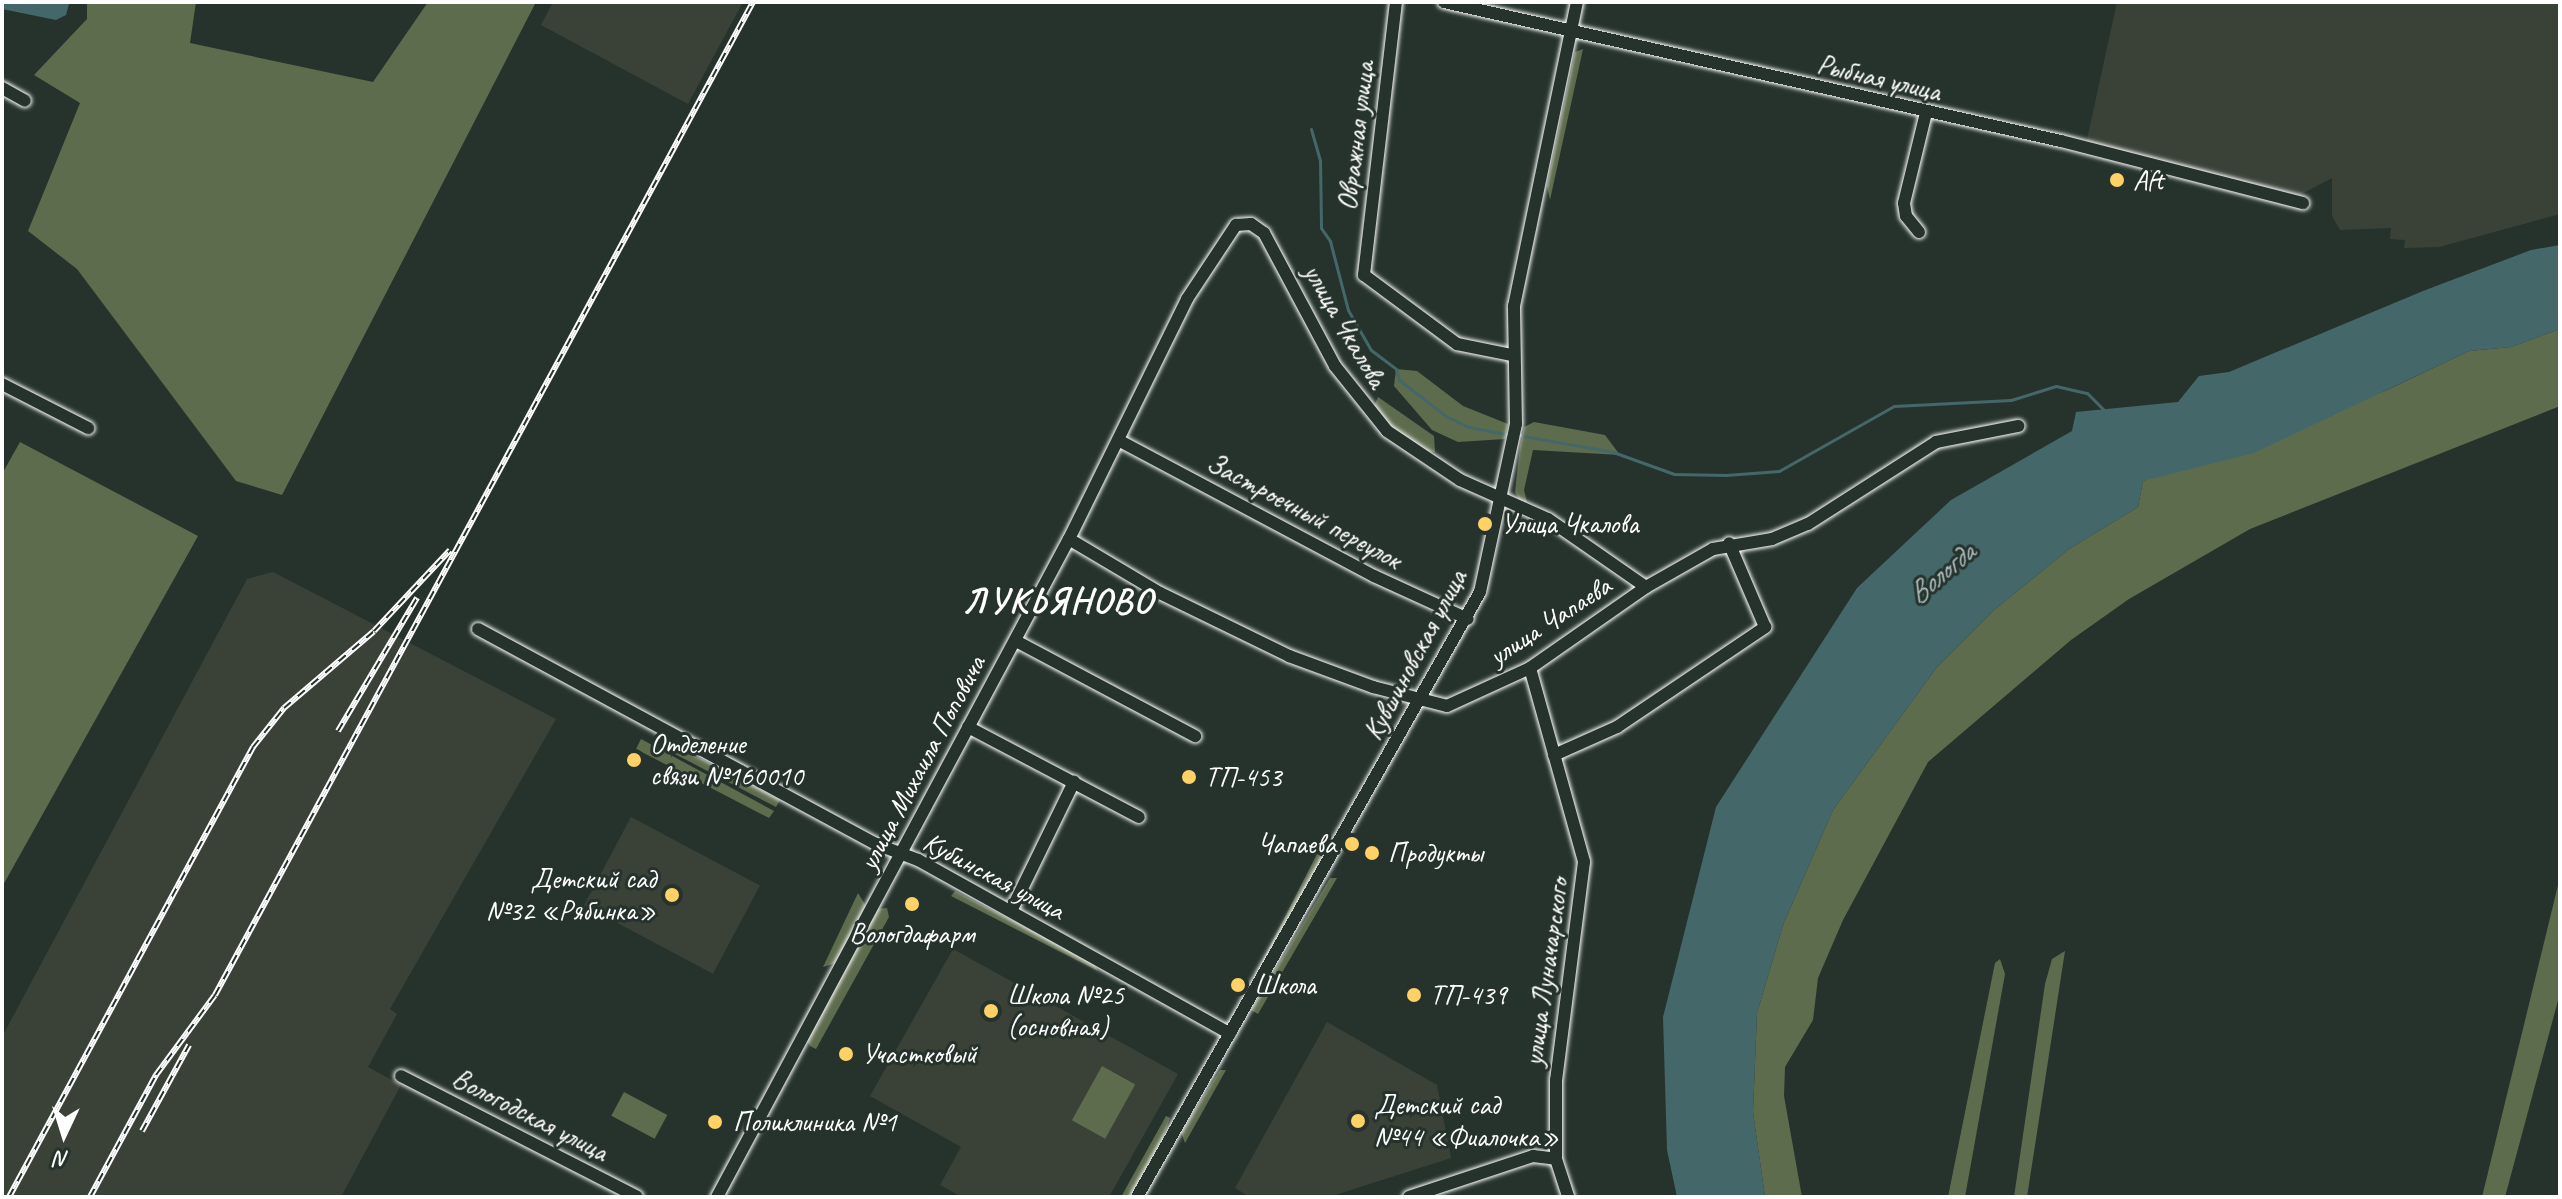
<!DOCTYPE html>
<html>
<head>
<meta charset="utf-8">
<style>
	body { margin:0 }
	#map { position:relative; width:2562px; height:1199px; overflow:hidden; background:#26332d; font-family:Caveat,sans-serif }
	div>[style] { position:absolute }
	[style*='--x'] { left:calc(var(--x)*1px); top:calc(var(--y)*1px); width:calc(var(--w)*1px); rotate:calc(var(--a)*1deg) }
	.built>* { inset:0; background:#3a4238; transform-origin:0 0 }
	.green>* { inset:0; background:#5e6c4e; transform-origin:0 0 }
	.water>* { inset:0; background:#446869 }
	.stream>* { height:3px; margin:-1.5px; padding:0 1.5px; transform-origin:1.5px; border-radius:1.5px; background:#446869 }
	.roads { filter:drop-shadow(0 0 2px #fff) drop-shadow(0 0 2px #fff) }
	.street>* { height:12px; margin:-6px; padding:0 6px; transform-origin:6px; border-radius:6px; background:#26332d }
	.rail>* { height:6px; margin-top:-3px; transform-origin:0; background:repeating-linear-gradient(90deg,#26332d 0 9px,#fff 0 18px); box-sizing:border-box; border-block:2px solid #fff }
	.dots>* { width:22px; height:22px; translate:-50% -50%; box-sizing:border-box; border:4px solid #26332d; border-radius:50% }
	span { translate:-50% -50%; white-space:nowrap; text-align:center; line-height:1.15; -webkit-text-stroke:6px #26332d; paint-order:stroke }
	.street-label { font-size:28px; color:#fff }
	.poi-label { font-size:28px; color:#fff }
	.left { translate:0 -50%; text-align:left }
	.right { translate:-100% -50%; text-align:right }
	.water-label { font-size:30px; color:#abbbbc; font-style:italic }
	.district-label { font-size:36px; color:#fff; font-weight:700; letter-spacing:2px }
	.frame { position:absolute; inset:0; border:4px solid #fff; pointer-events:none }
	.north { position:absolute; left:24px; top:1095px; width:80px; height:80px; -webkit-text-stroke:6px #26332d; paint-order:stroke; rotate:184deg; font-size:22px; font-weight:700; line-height:32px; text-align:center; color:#fff }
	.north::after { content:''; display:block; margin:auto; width:28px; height:36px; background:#fff; clip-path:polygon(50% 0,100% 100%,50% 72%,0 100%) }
</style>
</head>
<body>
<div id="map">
	<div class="built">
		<i style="clip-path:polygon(553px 2px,743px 2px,688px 104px,541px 25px)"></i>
		<i style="clip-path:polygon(2117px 2px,2560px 2px,2560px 214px,2439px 247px,2404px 248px,2405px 240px,2390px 239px,2391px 228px,2340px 230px,2332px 216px,2332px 178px,2300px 195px,2086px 144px)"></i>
		<i style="clip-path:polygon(273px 572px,556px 719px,390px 1009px,397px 1014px,368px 1067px,401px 1085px,341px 1197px,2px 1197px,2px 1037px,247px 579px)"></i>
		<i style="left:631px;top:817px;width:146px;height:100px;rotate:28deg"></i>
		<i style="clip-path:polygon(953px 949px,1178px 1074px,1109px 1197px,962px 1197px,940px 1185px,961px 1147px,870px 1096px)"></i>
		<i style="clip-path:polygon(1327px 1022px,1437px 1085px,1451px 1158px,1329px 1197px,1250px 1197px,1235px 1188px)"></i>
	</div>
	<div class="green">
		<i style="clip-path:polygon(87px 2px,196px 2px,190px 43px,373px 82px,428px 2px,536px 2px,282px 495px,236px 481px,77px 269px,28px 231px,80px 103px,34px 75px,87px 19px)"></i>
		<i style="clip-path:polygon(1583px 49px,1550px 200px,1547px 186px,1575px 52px)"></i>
		<i style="clip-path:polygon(2560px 329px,2560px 406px,2250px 529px,2129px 599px,2071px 640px,1928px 762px,1843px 920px,1818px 978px,1813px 1020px,1785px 1067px,1784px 1096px,1802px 1197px,1765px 1197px,1753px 1112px,1757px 1013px,1783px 925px,1833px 810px,1937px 667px,1993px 611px,2069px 549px,2138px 507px,2143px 481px,2385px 391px,2469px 351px,2511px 347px)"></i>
		<i style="clip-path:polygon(1396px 369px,1417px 371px,1463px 406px,1508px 424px,1505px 439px,1458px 442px,1432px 430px,1394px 386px)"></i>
		<i style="clip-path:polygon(1378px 397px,1434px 436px,1435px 452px,1426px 451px,1390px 428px,1374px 406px)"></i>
		<i style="clip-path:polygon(1534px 422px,1605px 435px,1620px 455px,1533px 450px,1524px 490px,1527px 502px,1520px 502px,1515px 492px,1520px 446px,1524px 427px)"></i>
		<i style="clip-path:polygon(20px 442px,198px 536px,2px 887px,2px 474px)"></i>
		<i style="clip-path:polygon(641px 739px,774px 811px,769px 818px,636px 749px)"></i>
		<i style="clip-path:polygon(679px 752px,702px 759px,780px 800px,776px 807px,675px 754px)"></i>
		<i style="left:1317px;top:854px;width:9px;height:167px;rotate:27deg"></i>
		<i style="clip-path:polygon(2560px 877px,2560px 993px,2505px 1197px,2482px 1197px)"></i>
		<i style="clip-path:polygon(1330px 878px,1337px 878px,1258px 1014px,1251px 1010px)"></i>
		<i style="clip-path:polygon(955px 891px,1093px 962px,1098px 971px,951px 896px)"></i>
		<i style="clip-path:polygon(858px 893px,866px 906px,836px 963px,823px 967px)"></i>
		<i style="clip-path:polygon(887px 908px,889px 917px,816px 1049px,810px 1046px,806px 1039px,877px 909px)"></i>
		<i style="clip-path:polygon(2065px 951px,2027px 1197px,2014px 1197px,2045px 984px,2052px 959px)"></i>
		<i style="clip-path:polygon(2000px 959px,2005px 974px,1965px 1197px,1948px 1197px,1995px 963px)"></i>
		<i style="left:1102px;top:1066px;width:38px;height:62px;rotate:29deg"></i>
		<i style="clip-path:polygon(1220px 1070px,1226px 1070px,1185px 1143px,1181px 1132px)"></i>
		<i style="left:624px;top:1092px;width:49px;height:27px;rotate:28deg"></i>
		<i style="clip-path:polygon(1166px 1116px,1170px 1118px,1162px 1140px,1130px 1197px,1121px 1197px)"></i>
	</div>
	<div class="water">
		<i style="clip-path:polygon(2px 2px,68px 2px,69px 4px,66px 15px,56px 20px,2px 9px)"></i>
		<i style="clip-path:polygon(2560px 245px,2560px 329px,2511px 347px,2469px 351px,2254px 453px,2143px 481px,2138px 507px,2069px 549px,1993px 611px,1937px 667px,1833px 810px,1783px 925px,1757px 1013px,1753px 1112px,1765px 1197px,1677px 1197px,1667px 1150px,1663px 1017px,1716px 807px,1857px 588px,1951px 500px,2072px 431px,2076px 412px,2178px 402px,2199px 376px,2229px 372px,2423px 291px,2531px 250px)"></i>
	</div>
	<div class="stream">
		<i style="--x:1311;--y:129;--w:33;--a:74"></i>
		<i style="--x:1320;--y:161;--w:67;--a:89.1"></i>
		<i style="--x:1321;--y:228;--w:16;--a:55"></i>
		<i style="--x:1330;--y:241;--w:71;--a:75.4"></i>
		<i style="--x:1348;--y:310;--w:46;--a:60.1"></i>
		<i style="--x:1371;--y:350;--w:31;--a:37"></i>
		<i style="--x:1396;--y:369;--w:11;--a:75"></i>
		<i style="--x:1399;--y:380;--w:59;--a:37.5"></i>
		<i style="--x:1446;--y:416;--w:25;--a:26"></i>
		<i style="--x:1469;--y:427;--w:43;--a:10.8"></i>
		<i style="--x:1518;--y:435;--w:97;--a:10.1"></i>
		<i style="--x:1613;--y:452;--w:65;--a:19.8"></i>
		<i style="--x:1674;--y:474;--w:52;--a:1.1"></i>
		<i style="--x:1726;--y:475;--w:53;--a:-4.3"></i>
		<i style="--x:1779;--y:471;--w:132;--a:-29.5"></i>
		<i style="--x:1894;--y:406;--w:117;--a:-2.9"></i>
		<i style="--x:2011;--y:400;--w:47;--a:-17.3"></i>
		<i style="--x:2056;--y:386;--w:32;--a:13"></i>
		<i style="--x:2087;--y:393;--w:23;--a:45"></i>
	</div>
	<div class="roads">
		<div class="street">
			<i style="--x:1396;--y:2;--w:275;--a:96.7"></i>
			<i style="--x:1364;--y:275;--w:116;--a:36.6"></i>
			<i style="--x:1457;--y:344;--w:55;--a:11.5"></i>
			<i style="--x:1444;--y:2;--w:632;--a:12.7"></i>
			<i style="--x:2061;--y:141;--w:250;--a:14.4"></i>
			<i style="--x:2;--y:88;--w:26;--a:29"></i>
			<i style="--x:1919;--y:232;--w:21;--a:-129"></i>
			<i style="--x:1906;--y:216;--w:13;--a:-99"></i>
			<i style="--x:1904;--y:203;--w:93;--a:-76.3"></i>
			<i style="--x:2;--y:384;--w:97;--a:27.1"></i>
			<i style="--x:1120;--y:441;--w:288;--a:28"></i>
			<i style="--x:1374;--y:576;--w:103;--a:24.6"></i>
			<i style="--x:1069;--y:539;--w:106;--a:30.7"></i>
			<i style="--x:1160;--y:593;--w:144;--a:26"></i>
			<i style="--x:1289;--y:656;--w:90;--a:20.3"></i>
			<i style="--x:1373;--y:687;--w:76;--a:14.4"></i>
			<i style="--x:1447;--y:706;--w:91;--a:-24.6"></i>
			<i style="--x:1530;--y:668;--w:141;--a:-34.9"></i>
			<i style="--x:1646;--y:587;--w:77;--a:-29.6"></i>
			<i style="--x:1713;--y:549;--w:60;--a:-9.6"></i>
			<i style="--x:1772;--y:539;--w:39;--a:-23"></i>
			<i style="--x:1808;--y:524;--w:152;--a:-32.6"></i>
			<i style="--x:1936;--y:442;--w:84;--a:-11"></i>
			<i style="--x:478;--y:629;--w:452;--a:28.4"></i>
			<i style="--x:876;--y:844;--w:45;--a:20.9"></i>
			<i style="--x:918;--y:860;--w:357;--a:29.1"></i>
			<i style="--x:1016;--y:641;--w:203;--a:28"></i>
			<i style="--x:1530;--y:668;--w:201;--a:74.4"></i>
			<i style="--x:1584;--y:862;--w:220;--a:97.3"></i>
			<i style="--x:1556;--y:1080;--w:79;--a:90"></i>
			<i style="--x:1556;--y:1159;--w:40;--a:72"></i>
			<i style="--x:968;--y:727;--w:193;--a:27.8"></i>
			<i style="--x:1554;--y:755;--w:69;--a:-24"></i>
			<i style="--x:1617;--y:727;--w:179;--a:-34"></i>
			<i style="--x:1765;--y:627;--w:91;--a:-113.2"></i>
			<i style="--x:1011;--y:911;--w:144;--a:-64"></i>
			<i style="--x:401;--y:1076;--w:265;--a:27.1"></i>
			<i style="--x:717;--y:1197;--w:746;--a:-61.86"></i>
			<i style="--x:1069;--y:539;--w:267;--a:-63.8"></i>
			<i style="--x:1187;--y:299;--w:89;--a:-56.5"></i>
			<i style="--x:1236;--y:225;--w:15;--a:-4"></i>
			<i style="--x:1251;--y:224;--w:16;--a:35"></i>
			<i style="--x:1264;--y:233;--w:151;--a:61.9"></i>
			<i style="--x:1335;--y:366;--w:83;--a:51.3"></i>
			<i style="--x:1387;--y:431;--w:88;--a:33.9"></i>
			<i style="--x:1460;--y:480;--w:96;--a:23.9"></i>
			<i style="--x:1548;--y:519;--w:119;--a:34.8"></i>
			<i style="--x:1137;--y:1197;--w:695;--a:-60.45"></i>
			<i style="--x:1480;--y:592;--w:172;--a:-77.9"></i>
			<i style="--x:1516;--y:424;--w:118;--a:-91"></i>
			<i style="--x:1514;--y:306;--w:310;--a:-78.3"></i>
			<i style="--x:1409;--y:1197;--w:131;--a:-18.3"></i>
			<i style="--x:1533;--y:1156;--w:23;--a:7"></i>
		</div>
	</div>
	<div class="rail">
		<i style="--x:338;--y:731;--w:155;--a:-59.3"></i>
		<i style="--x:142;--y:1131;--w:98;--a:-61.3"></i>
		<i style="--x:9;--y:1197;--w:512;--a:-61.53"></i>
		<i style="--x:253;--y:747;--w:50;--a:-51.5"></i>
		<i style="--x:284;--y:708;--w:118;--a:-40.5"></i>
		<i style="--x:374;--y:631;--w:111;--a:-46.8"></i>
		<i style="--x:90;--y:1197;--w:139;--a:-61.6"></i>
		<i style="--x:156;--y:1075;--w:99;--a:-53.6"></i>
		<i style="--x:215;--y:995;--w:1129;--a:-61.55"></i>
	</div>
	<div class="dots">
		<i style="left:2117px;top:180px;background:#ffd166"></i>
		<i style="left:1485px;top:524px;background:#ffd166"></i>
		<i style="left:634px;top:760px;background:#ffd166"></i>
		<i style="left:1189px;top:777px;background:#ffd166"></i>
		<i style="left:1352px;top:844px;background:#ffd166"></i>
		<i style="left:1372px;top:853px;background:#ffd166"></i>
		<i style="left:672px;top:895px;background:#ffd166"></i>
		<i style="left:912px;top:904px;background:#ffd166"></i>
		<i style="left:1238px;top:985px;background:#ffd166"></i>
		<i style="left:1414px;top:995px;background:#ffd166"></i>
		<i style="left:991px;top:1011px;background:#ffd166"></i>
		<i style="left:846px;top:1054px;background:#ffd166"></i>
		<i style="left:1358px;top:1121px;background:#ffd166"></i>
		<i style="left:715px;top:1122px;background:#ffd166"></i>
	</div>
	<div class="street-label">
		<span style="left:1879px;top:78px;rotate:13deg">Рыбная улица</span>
		<span style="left:1356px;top:136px;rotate:-83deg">Овражная улица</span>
		<span style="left:1345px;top:326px;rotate:60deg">улица Чкалова</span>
		<span style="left:1304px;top:511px;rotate:28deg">Застроечный переулок</span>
		<span style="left:1550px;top:621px;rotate:-33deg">улица Чапаева</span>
		<span style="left:1415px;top:655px;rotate:-62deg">Кувшиновская улица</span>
		<span style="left:922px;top:763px;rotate:-62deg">улица Михаила Поповича</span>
		<span style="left:994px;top:876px;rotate:28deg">Кубинская улица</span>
		<span style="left:1546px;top:972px;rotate:-82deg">улица Луначарского</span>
		<span style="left:530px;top:1115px;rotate:27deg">Вологодская улица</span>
	</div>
	<div class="poi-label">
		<span class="left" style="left:2133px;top:180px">Aft</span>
		<span class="left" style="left:1501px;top:524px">Улица Чкалова</span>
		<span class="left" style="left:650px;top:760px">Отделение<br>связи №160010</span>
		<span class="left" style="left:1205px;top:777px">ТП-453</span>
		<span class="right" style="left:1336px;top:844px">Чапаева</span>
		<span class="left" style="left:1388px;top:853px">Продукты</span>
		<span class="right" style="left:656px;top:895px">Детский сад<br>№32 «Рябинка»</span>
		<span style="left:912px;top:934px">Вологдафарм</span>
		<span class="left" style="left:1254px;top:985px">Школа</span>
		<span class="left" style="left:1007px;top:1011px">Школа №25<br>(основная)</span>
		<span class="left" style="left:1430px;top:995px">ТП-439</span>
		<span class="left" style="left:862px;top:1054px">Участковый</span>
		<span class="left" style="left:1374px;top:1121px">Детский сад<br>№44 «Фиалочка»</span>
		<span class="left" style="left:733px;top:1122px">Поликлиника №1</span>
	</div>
	<div class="water-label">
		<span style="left:1941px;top:573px;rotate:-40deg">Вологда</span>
	</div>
	<div class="district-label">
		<span style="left:1058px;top:601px">ЛУКЬЯНОВО</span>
	</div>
	<div class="frame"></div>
	<div class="north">N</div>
</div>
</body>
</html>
